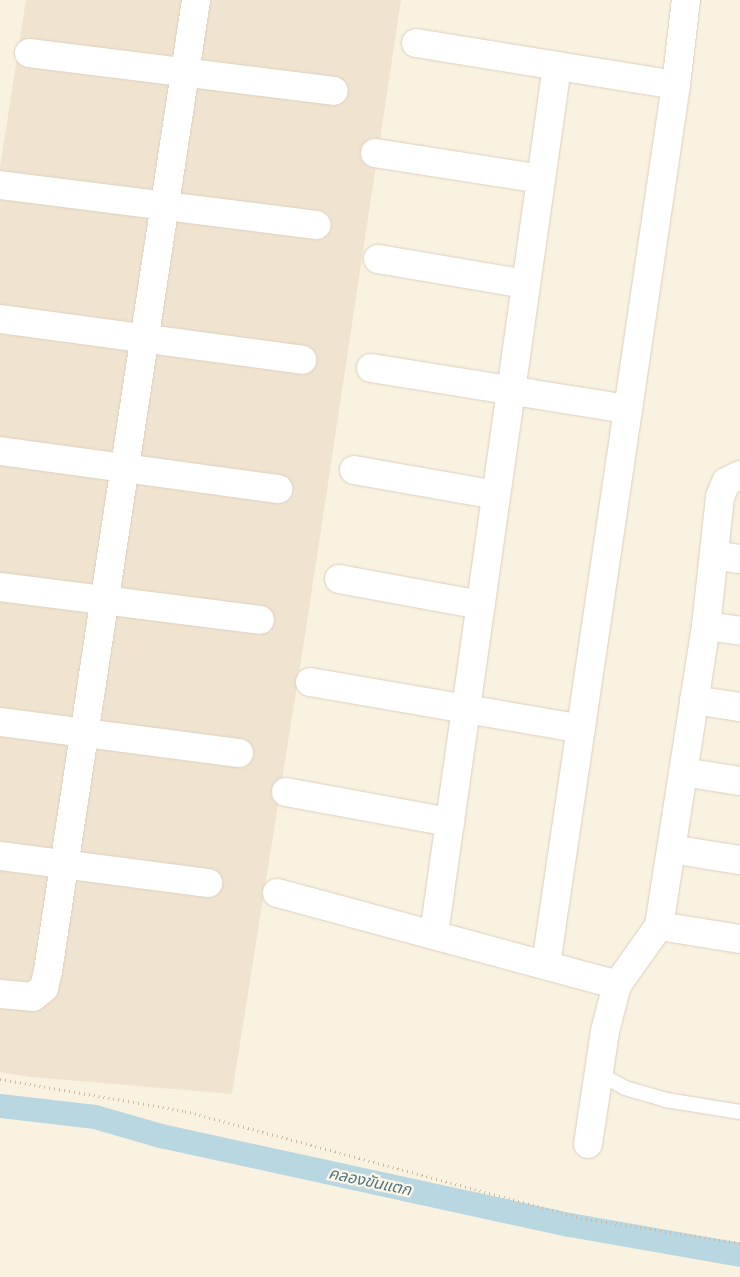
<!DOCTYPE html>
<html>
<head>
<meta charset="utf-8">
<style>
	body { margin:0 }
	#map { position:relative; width:740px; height:1277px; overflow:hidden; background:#f9f2e1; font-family:"Asap Condensed","Noto Sans Thai",sans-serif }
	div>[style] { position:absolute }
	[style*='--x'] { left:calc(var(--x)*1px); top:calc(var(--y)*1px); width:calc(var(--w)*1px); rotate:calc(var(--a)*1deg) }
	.residential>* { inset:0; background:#f0e4d1 }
	.canal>* { height:24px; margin:-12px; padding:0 12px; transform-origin:12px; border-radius:12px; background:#b8d7e0 }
	.path>* { height:3px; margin-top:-1.5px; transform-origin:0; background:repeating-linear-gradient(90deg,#d0b7a0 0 1px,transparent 0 5px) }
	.roads { filter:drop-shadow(0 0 1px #dccfbe) drop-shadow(0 0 1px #dccfbe) }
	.service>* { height:14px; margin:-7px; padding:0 7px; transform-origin:7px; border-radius:7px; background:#fff }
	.minor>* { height:28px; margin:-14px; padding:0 14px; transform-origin:14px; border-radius:14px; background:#fff }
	span { translate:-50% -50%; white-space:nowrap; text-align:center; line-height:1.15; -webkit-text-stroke:4.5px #fdf6e7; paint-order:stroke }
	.water-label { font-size:16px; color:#4b7786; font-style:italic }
</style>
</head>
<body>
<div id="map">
	<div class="residential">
		<i style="clip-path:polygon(26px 0,401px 0,306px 629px,232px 1094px,30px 1077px,0 1072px,0 167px)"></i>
	</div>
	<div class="canal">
		<i style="--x:0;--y:1106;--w:96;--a:6.6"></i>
		<i style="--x:95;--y:1117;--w:69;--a:16.1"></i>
		<i style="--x:161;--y:1136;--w:419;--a:12.3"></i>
		<i style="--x:570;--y:1225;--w:173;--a:10"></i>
	</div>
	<div class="path">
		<i style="--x:0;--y:1079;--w:188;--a:9.8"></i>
		<i style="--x:185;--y:1111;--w:410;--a:15.1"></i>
		<i style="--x:581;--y:1218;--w:161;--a:8.9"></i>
	</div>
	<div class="roads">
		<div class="service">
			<i style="--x:600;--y:1074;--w:29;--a:29"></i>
			<i style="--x:625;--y:1088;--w:43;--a:16.3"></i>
			<i style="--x:666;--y:1100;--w:75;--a:9.2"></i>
		</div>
		<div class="minor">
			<i style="--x:416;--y:43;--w:263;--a:9.2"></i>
			<i style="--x:29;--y:53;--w:307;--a:7.1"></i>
			<i style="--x:375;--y:153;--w:168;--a:8.9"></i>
			<i style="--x:0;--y:185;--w:319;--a:7.2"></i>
			<i style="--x:378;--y:259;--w:150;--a:9.6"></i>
			<i style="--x:0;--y:319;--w:305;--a:7.7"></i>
			<i style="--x:371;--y:368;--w:260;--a:9.1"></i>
			<i style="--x:0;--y:451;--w:281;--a:7.8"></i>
			<i style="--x:354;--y:470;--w:144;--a:10"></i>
			<i style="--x:714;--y:555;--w:26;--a:9"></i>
			<i style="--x:339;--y:579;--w:144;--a:10.4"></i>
			<i style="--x:0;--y:587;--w:262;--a:7.2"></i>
			<i style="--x:706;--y:626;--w:34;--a:8"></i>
			<i style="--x:310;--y:682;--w:275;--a:9.8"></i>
			<i style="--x:694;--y:700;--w:47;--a:8.7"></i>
			<i style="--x:0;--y:722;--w:241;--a:7.4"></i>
			<i style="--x:683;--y:772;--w:58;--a:9"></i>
			<i style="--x:286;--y:792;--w:167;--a:10.4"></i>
			<i style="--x:671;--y:849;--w:70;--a:9.1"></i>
			<i style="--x:0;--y:856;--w:210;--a:7.4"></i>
			<i style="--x:277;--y:893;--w:352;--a:15.1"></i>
			<i style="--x:659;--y:926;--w:82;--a:9.1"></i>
			<i style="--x:434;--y:934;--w:877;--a:-81.93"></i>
			<i style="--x:546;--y:964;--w:889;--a:-81.59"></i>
			<i style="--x:676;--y:85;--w:86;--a:-83.3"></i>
			<i style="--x:0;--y:994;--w:33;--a:5"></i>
			<i style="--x:33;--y:997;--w:14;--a:-39"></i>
			<i style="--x:44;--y:988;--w:17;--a:-77"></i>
			<i style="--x:48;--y:971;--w:982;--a:-81.33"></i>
			<i style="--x:588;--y:1144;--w:114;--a:-81.4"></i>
			<i style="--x:605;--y:1031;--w:48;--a:-75.4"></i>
			<i style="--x:617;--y:985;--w:72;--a:-54.6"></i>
			<i style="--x:659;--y:926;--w:304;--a:-81.1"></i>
			<i style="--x:706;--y:626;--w:130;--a:-83.8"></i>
			<i style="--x:720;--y:497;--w:16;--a:-68"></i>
			<i style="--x:726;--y:482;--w:16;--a:-27"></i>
		</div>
	</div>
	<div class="water-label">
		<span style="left:370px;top:1181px;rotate:12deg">คลองขันแตก</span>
	</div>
</div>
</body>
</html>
